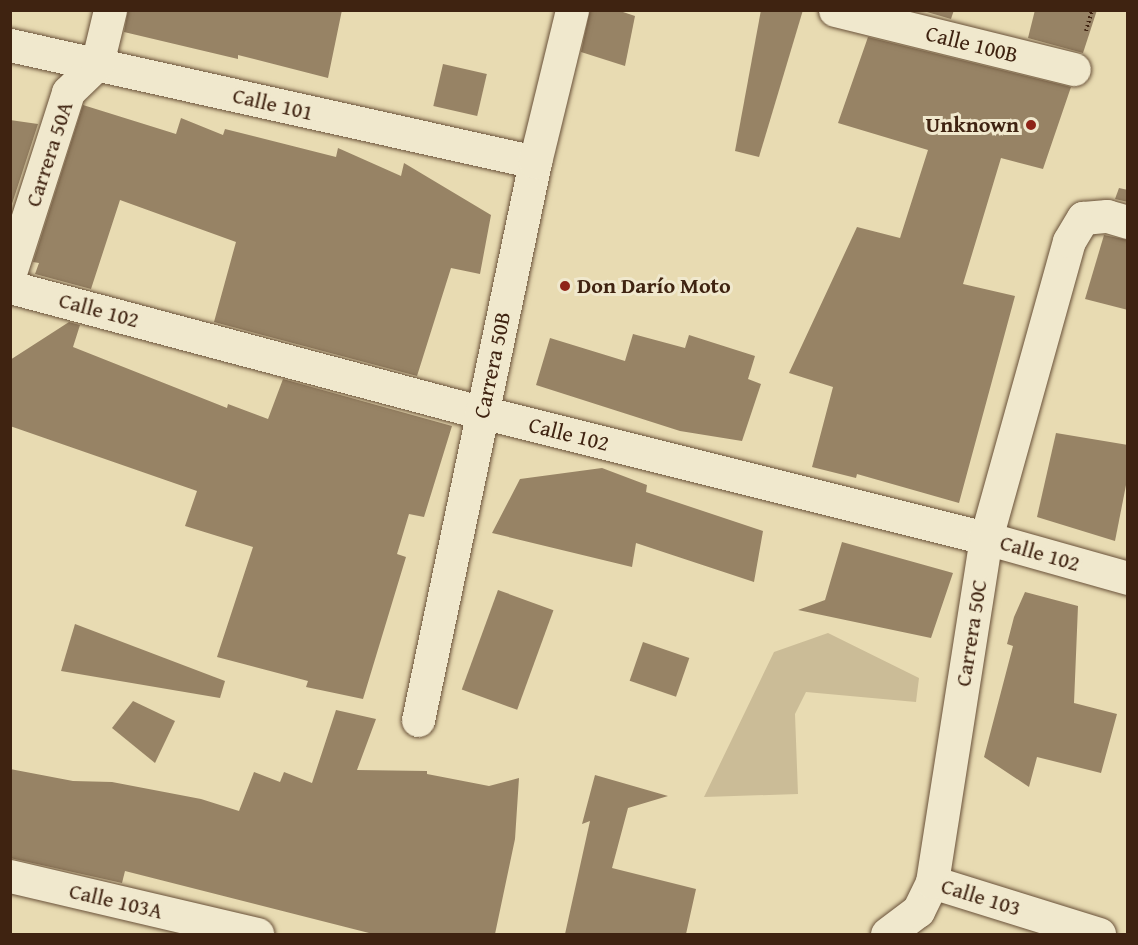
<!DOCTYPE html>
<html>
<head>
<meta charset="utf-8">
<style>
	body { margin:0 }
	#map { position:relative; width:1138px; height:945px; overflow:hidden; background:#e8dbb2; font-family:"Gentium Book Plus",serif }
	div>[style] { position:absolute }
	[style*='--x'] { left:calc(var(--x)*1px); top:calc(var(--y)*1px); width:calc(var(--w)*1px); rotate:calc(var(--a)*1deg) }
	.green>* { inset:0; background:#cbbc97 }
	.building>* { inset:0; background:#978365; transform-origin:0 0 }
	.path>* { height:4px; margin-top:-2px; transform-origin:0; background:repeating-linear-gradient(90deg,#3f2311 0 1.5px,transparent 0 4.5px) }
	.roads { filter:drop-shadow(0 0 2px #695139) drop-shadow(0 0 2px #695139) }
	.street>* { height:33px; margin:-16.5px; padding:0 16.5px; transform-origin:16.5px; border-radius:16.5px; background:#f0e8cd }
	.dots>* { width:16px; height:16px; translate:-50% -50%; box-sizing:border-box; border:3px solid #f0e8cd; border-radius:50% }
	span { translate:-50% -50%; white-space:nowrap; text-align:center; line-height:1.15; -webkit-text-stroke:6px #f0e8cd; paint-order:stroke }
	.street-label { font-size:22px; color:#3f2311 }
	.poi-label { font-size:22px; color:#3f2311; font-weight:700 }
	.right { translate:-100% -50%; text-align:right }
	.left { translate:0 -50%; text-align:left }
	.frame { position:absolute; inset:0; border:12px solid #3f2311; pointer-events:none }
</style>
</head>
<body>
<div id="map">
	<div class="green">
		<i style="clip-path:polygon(828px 633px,919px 678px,916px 702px,806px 692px,795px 714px,798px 794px,704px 797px,774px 652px)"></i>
	</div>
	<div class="building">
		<i style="clip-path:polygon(128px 10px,342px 10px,328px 78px,238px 55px,238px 59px,124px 32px)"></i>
		<i style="clip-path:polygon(590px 10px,617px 10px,635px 16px,625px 66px,581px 52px)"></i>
		<i style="clip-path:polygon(761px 10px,803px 10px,759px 157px,735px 151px)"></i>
		<i style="clip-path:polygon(920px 10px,954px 10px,951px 19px)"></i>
		<i style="clip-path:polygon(1035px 10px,1097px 10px,1083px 53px,1028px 38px)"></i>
		<i style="clip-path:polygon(868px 37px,1071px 87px,1043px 169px,1001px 158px,963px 284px,1015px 296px,959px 503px,857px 474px,856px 478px,812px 467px,833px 387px,789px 373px,857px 227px,900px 238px,928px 150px,838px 123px)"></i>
		<i style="left:443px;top:64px;width:45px;height:43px;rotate:13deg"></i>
		<i style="clip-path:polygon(83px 105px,176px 134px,181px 118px,223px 135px,225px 129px,336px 157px,338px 148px,401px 176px,404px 163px,491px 215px,480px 274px,451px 268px,417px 376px,214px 322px,236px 242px,120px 200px,91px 289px,35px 274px,39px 263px,33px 262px)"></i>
		<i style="clip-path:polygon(10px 120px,38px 124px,10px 210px)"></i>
		<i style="clip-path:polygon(1119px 188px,1128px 190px,1128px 202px,1115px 199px)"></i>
		<i style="clip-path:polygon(1104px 235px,1128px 240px,1128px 310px,1085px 299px)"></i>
		<i style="clip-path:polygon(69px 322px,80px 325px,73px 347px,227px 408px,228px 404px,268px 419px,283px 379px,452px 426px,424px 517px,409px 514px,397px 554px,406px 557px,363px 699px,306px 687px,308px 681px,217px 657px,253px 547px,185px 526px,197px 491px,10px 426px,10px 360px)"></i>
		<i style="clip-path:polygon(633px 334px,685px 348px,689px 335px,755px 356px,748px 379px,761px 384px,742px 441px,680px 431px,536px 385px,550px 338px,625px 361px)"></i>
		<i style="clip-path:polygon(1056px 433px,1128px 445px,1128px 475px,1115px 541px,1037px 517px)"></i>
		<i style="clip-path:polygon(602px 468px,647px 485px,646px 492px,763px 531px,754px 582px,636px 543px,632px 567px,492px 533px,520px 479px)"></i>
		<i style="clip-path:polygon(842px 542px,953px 573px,931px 638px,798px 610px,825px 600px)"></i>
		<i style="left:498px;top:590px;width:59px;height:106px;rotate:20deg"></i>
		<i style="clip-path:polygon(1025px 592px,1078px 606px,1074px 703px,1117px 714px,1101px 773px,1037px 757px,1029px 787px,984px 757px,1013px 646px,1007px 644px,1014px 617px)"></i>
		<i style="clip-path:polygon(75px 624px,225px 681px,220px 698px,61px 671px)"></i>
		<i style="left:643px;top:642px;width:49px;height:41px;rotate:19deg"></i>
		<i style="clip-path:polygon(133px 701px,175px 721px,155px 763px,112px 728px)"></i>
		<i style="clip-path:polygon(336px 710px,376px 719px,357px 770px,427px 771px,427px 774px,489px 786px,519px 778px,515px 839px,495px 934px,373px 934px,125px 871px,122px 883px,10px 858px,10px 769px,73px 781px,112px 782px,201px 799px,239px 811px,254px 772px,280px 782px,284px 772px,312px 783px)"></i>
		<i style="clip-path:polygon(595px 775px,668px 796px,628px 808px,612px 868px,696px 889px,686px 934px,565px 934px,590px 821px,582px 824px)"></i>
	</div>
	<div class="path">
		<i style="--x:1086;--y:31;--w:22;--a:-74"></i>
	</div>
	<div class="roads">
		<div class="street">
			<i style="--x:835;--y:10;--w:246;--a:13.9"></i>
			<i style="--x:10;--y:45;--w:538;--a:12.56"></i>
			<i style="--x:10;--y:273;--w:190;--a:-72.2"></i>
			<i style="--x:68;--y:92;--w:40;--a:-44"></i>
			<i style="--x:97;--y:64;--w:56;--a:-76.5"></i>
			<i style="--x:10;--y:287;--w:487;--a:14.9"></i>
			<i style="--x:481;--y:412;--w:520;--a:14.01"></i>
			<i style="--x:986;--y:538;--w:148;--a:15.7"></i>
			<i style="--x:418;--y:720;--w:570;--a:-78.16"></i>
			<i style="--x:535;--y:162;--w:156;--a:-76.3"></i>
			<i style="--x:10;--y:876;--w:254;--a:13.2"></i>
			<i style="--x:932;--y:882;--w:175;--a:17.3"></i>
			<i style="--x:887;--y:934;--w:39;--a:-37"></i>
			<i style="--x:918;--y:911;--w:32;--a:-64"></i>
			<i style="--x:932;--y:882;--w:348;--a:-81.1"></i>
			<i style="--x:986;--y:538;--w:308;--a:-74.4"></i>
			<i style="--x:1069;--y:241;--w:27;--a:-59"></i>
			<i style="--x:1083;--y:218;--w:24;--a:-5"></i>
			<i style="--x:1107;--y:216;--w:22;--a:16"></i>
		</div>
	</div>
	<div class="dots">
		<i style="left:1031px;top:125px;background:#8f2418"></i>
		<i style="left:565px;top:286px;background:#8f2418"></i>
	</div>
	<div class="street-label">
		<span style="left:972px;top:44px;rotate:14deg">Calle 100B</span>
		<span style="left:273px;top:104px;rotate:13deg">Calle 101</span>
		<span style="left:49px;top:154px;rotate:-72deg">Carrera 50A</span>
		<span style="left:99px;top:310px;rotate:15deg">Calle 102</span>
		<span style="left:492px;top:365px;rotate:-78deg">Carrera 50B</span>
		<span style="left:569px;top:434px;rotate:14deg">Calle 102</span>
		<span style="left:1040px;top:553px;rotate:16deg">Calle 102</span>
		<span style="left:971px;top:633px;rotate:-81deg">Carrera 50C</span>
		<span style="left:981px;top:897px;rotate:17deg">Calle 103</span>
		<span style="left:116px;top:901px;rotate:13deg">Calle 103A</span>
	</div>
	<div class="poi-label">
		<span class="right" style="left:1019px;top:125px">Unknown</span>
		<span class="left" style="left:577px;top:286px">Don Darío Moto</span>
	</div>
	<div class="frame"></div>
</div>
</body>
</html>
